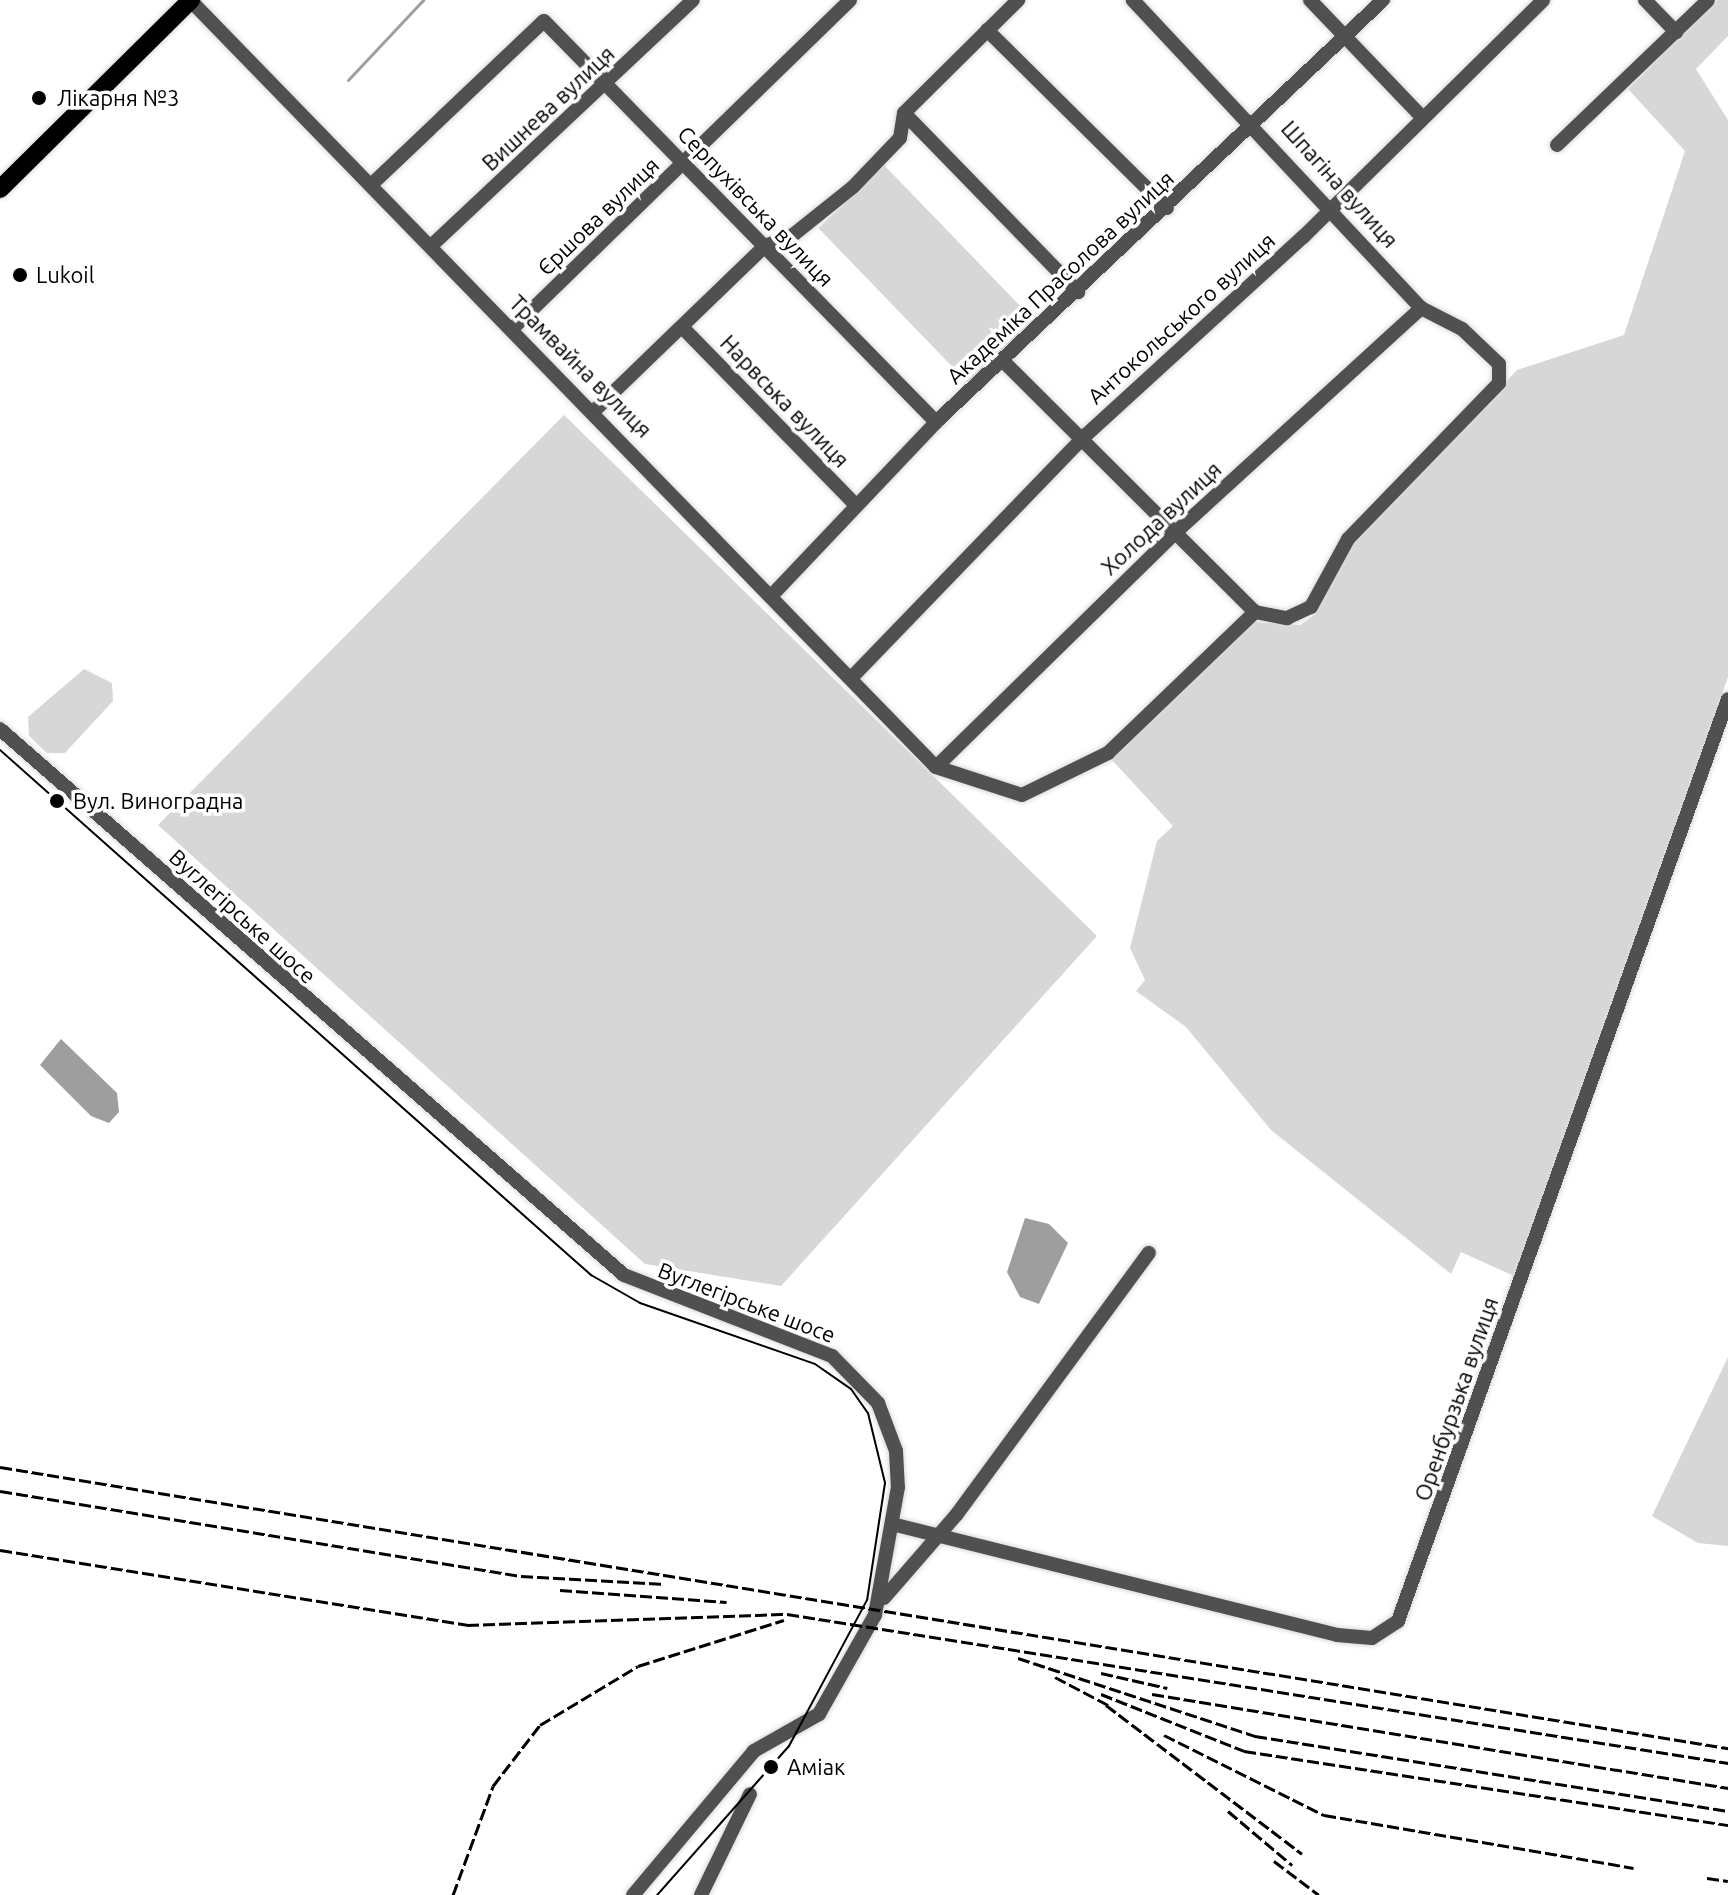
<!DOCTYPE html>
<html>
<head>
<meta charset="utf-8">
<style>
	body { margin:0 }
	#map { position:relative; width:1728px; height:1895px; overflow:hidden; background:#fff; font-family:Ubuntu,sans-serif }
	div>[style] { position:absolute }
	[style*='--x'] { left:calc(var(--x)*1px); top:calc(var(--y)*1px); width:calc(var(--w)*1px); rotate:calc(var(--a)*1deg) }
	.green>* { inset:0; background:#d7d7d7; transform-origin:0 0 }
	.water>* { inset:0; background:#9e9e9e }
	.stream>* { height:3px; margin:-1.5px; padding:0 1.5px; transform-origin:1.5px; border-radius:1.5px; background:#9e9e9e }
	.roads { filter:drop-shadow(0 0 2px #dbdbdb) drop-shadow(0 0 2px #dbdbdb) }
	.minor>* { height:14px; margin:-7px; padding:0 7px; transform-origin:7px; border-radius:7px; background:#505050 }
	.major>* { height:18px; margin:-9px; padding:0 9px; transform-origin:9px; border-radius:9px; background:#000 }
	.tram>* { height:2px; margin:-1px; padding:0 1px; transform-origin:1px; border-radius:1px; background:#000 }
	.rail>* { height:3px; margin-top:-1.5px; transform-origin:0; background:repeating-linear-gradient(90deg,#000 0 12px,transparent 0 16px) }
	.dots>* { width:22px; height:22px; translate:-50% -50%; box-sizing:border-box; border:4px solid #fff; border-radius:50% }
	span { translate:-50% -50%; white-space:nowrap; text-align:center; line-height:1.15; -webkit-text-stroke:7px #fff; paint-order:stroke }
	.poi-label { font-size:22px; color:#000 }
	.left { translate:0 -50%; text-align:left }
	.street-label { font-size:22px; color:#000 }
</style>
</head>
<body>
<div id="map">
	<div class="green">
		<i style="clip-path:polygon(1717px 0,1728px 0,1728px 36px,1696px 69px,1728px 120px,1728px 677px,1514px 1276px,1461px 1252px,1451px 1274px,1271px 1130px,1186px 1027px,1136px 991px,1145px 980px,1130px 948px,1157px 841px,1173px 826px,1111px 759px,1252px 622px,1300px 625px,1316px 614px,1346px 551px,1517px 370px,1624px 335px,1685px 151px,1628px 89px)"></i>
		<i style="left:884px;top:165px;width:219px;height:91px;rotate:46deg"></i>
		<i style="clip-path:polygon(564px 415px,1097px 936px,781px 1286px,645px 1264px,158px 825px)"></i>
		<i style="clip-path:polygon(84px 669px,112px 683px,113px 701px,65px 753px,47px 753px,29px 736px,28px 717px)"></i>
		<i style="clip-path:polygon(1728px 1357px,1728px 1546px,1698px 1543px,1652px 1516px)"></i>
	</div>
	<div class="water">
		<i style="clip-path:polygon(61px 1039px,117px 1093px,119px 1112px,109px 1123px,91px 1116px,40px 1065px)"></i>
		<i style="clip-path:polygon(1025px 1218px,1049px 1224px,1068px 1243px,1039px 1304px,1020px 1297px,1007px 1272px)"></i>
	</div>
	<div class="stream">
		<i style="--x:348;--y:80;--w:110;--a:-46.8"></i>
	</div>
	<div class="roads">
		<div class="minor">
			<i style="--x:190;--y:0;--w:1070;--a:45.8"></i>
			<i style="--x:1310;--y:0;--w:161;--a:46.3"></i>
			<i style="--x:1645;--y:0;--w:45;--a:45.9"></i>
			<i style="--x:987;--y:30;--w:253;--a:44.7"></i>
			<i style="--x:904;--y:113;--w:250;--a:45.8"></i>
			<i style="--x:904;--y:113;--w:161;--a:-44.7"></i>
			<i style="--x:1557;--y:145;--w:209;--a:-43.8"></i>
			<i style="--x:371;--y:185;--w:238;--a:-43.5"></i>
			<i style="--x:544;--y:21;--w:561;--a:45.65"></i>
			<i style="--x:431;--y:246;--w:359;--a:-43.2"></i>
			<i style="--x:513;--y:328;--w:470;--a:-44.2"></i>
			<i style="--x:683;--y:328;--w:248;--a:45.7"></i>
			<i style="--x:1004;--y:362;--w:354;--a:44.9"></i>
			<i style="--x:594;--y:411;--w:238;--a:-44"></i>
			<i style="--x:765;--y:246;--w:30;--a:-21"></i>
			<i style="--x:793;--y:235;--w:77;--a:-38.7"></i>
			<i style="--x:853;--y:187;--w:68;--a:-46.2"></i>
			<i style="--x:900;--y:138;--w:25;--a:-81"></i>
			<i style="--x:774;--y:593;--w:236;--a:-46.5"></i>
			<i style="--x:936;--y:422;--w:615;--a:-43.35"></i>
			<i style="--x:854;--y:675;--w:334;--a:-46"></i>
			<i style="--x:1086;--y:435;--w:294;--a:-42.4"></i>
			<i style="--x:1303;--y:237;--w:337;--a:-44.6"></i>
			<i style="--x:0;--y:729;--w:829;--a:41.19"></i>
			<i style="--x:624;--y:1275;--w:223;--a:21.3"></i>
			<i style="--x:832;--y:1356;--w:66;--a:45.6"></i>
			<i style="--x:878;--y:1403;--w:51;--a:69.4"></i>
			<i style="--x:896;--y:1451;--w:36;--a:87"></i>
			<i style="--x:898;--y:1487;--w:130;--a:100.2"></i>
			<i style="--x:875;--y:1615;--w:114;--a:119.5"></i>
			<i style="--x:819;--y:1714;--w:75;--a:150.4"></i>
			<i style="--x:754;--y:1751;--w:188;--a:130"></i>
			<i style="--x:936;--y:767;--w:90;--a:18"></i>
			<i style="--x:1022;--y:795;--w:96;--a:-26"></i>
			<i style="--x:1108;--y:753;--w:204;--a:-43.8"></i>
			<i style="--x:1255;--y:612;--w:33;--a:11"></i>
			<i style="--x:1287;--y:618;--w:26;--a:-25"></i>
			<i style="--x:1311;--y:607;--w:77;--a:-61.4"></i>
			<i style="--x:1348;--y:539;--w:217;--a:-45.9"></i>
			<i style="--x:1499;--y:383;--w:19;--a:-90"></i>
			<i style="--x:1499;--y:364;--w:51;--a:-136.6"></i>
			<i style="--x:1462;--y:329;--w:46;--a:-152.9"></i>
			<i style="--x:1421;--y:308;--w:422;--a:-133.1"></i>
			<i style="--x:936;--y:767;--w:337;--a:-44.4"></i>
			<i style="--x:1177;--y:531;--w:331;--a:-42.4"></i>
			<i style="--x:896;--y:1525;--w:455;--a:14"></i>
			<i style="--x:1337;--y:1635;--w:35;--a:5"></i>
			<i style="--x:1372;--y:1638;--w:31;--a:-33"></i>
			<i style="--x:1398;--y:1621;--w:979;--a:-70.31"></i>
			<i style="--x:884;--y:1598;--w:111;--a:-49"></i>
			<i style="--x:957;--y:1514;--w:324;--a:-53.7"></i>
			<i style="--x:701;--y:1895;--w:112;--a:-64.1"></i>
		</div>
		<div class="major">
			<i style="--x:0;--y:189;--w:269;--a:-44.7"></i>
		</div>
	</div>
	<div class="tram">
		<i style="--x:0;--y:750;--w:791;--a:41.62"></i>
		<i style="--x:591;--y:1275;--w:56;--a:29.7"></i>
		<i style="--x:640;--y:1303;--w:185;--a:19.2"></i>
		<i style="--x:815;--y:1364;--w:44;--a:34.8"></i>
		<i style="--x:851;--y:1389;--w:29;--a:55"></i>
		<i style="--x:868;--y:1413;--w:72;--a:76.3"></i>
		<i style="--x:885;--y:1483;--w:118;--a:98.7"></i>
		<i style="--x:867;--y:1600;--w:166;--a:118.1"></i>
		<i style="--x:789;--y:1746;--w:199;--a:131.5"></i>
	</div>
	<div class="rail">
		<i style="--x:0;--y:1467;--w:1751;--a:9.24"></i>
		<i style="--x:0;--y:1491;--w:528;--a:9.27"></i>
		<i style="--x:521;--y:1576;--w:144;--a:3.2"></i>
		<i style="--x:0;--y:1550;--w:473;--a:9.1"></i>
		<i style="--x:467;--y:1625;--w:320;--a:-2"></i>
		<i style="--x:787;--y:1614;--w:953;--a:9"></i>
		<i style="--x:560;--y:1590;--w:167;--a:4.1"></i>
		<i style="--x:1018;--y:1658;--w:250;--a:18.2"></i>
		<i style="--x:1255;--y:1736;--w:479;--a:9"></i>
		<i style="--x:1101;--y:1673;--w:68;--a:12.8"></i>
		<i style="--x:1055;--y:1677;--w:60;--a:27.8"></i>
		<i style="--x:1101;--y:1694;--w:154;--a:21.7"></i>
		<i style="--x:1244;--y:1751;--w:490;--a:8.7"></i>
		<i style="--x:1152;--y:1694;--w:584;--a:9.27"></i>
		<i style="--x:1106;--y:1705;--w:246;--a:37.2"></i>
		<i style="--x:1164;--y:1735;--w:179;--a:26.6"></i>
		<i style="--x:1324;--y:1815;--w:314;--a:9.7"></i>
		<i style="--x:1228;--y:1811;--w:84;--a:40.2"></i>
		<i style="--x:1274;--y:1861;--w:56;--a:37.1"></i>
		<i style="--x:1707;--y:1878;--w:21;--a:8"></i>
		<i style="--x:453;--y:1895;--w:116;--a:-69.8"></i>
		<i style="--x:493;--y:1786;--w:77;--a:-52.4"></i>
		<i style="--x:540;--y:1725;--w:114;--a:-31"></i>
		<i style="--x:638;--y:1666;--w:153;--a:-17.5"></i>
	</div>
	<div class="dots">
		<i style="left:39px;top:98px;background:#000"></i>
		<i style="left:20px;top:275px;background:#000"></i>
		<i style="left:57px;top:801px;background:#000"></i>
		<i style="left:771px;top:1767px;background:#000"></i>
	</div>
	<div class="poi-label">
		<span class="left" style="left:57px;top:98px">Лікарня №3</span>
		<span class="left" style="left:36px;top:275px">Lukoil</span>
		<span class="left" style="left:73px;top:801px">Вул. Виноградна</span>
		<span class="left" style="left:787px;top:1767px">Аміак</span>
	</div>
	<div class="street-label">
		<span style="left:548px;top:108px;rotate:-43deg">Вишнева вулиця</span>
		<span style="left:1340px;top:184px;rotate:48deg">Шпагіна вулиця</span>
		<span style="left:756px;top:206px;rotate:46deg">Серпухівська вулиця</span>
		<span style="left:598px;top:216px;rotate:-44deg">Єршова вулиця</span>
		<span style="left:1060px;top:277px;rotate:-43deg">Академіка Прасолова вулиця</span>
		<span style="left:1181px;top:318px;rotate:-42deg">Антокольського вулиця</span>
		<span style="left:581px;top:366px;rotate:45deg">Трамвайна вулиця</span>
		<span style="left:785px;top:401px;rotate:46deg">Нарвська вулиця</span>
		<span style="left:1161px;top:518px;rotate:-43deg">Холода вулиця</span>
		<span style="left:243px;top:916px;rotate:42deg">Вуглегірське шосе</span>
		<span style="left:747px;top:1302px;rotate:21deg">Вуглегірське шосе</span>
		<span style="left:1456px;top:1399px;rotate:-71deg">Оренбурзька вулиця</span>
	</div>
</div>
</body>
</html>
